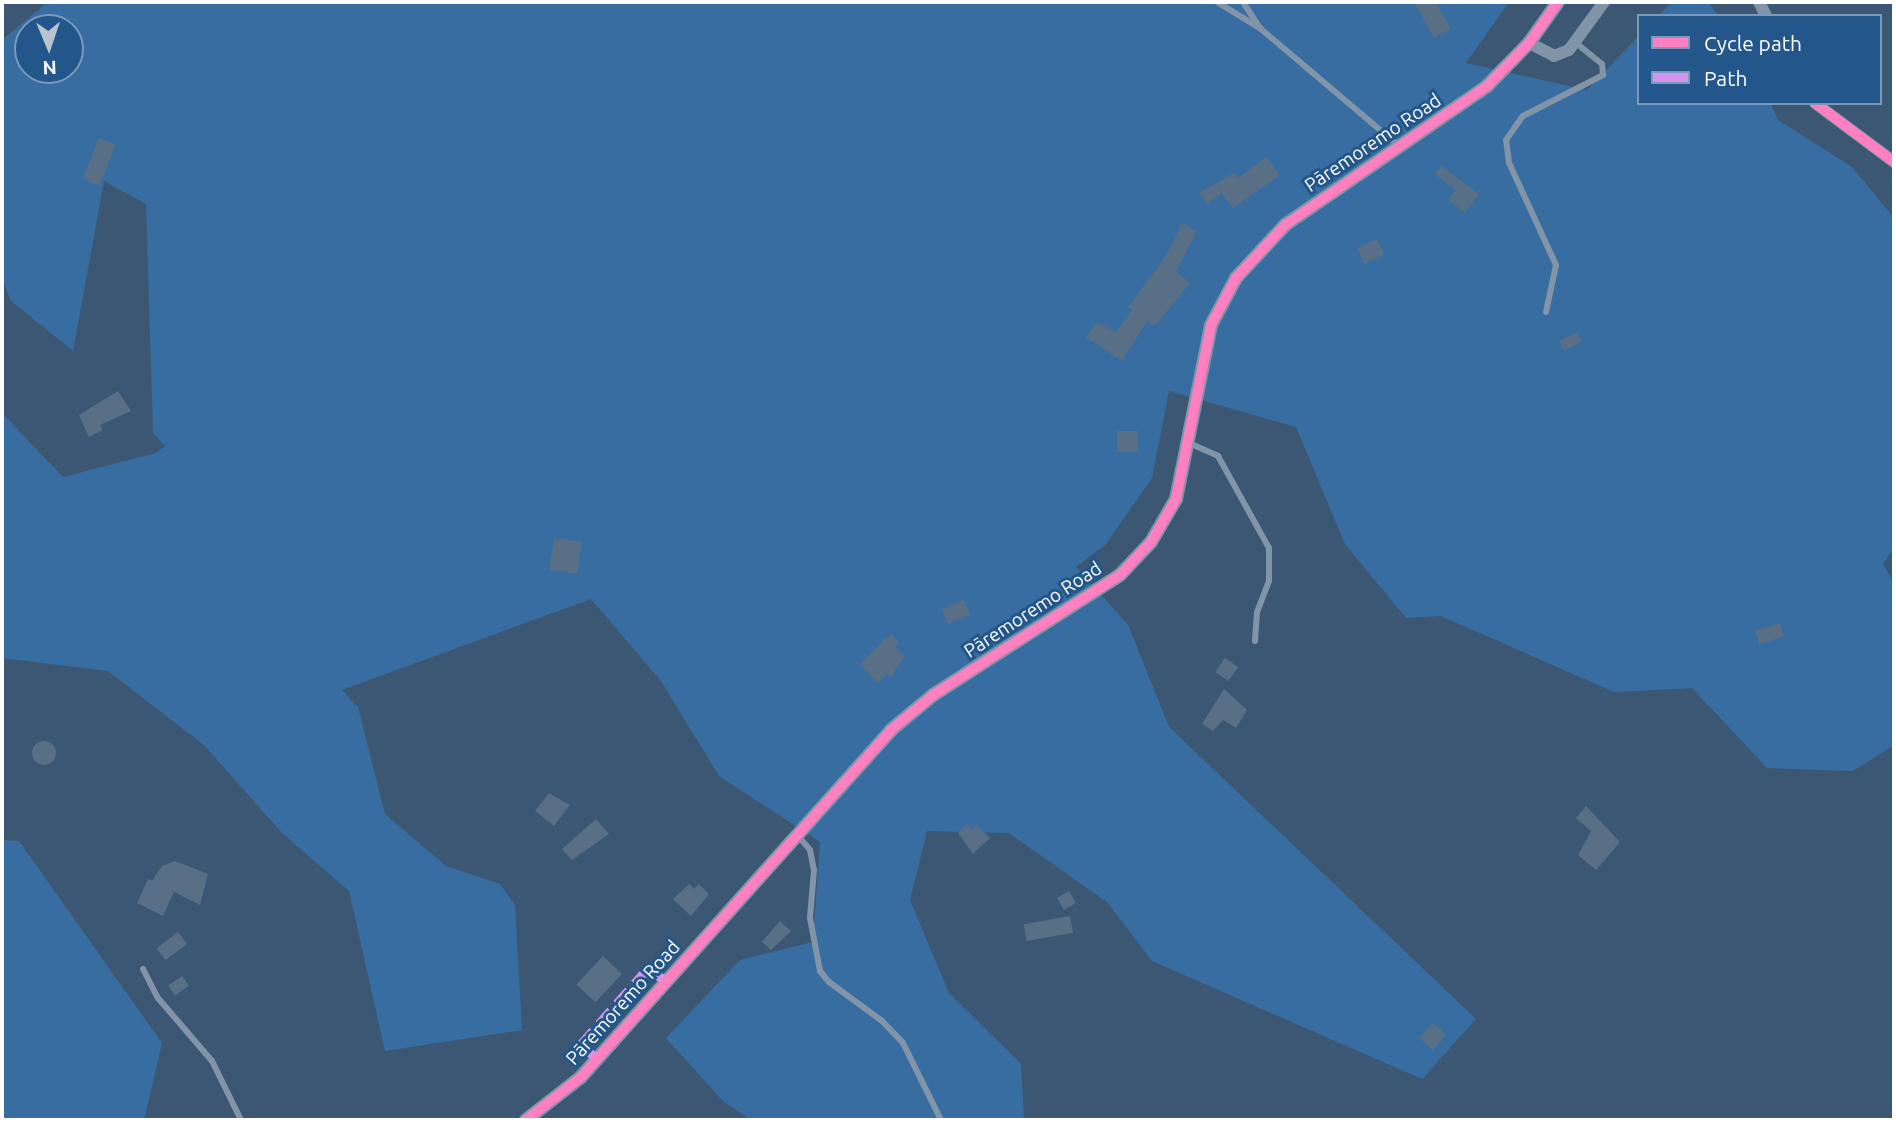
<!DOCTYPE html>
<html>
<head>
<meta charset="utf-8">
<style>
	body { margin:0 }
	#map { position:relative; width:1896px; height:1122px; overflow:hidden; background:#3b5774; font-family:Ubuntu,sans-serif }
	div>[style] { position:absolute }
	[style*='--x'] { left:calc(var(--x)*1px); top:calc(var(--y)*1px); width:calc(var(--w)*1px); rotate:calc(var(--a)*1deg) }
	.green>* { inset:0; background:#386da2 }
	.building>* { inset:0; background:#596f86; transform-origin:0 0 }
	.round { border-radius:50% }
	.service>* { height:6px; margin:-3px; padding:0 3px; transform-origin:3px; border-radius:3px; background:#8295a8 }
	.minor>* { height:12px; margin:-6px; padding:0 6px; transform-origin:6px; border-radius:6px; background:#8295a8 }
	.tertiary>* { height:14px; margin:-7px; padding:0 7px; transform-origin:7px; border-radius:7px; background:#8295a8 }
	.quiet>* { height:9px; margin-top:-4.5px; transform-origin:0; background:repeating-linear-gradient(90deg,#d193ec 0 18px,transparent 0 27px) }
	.cycleway>* { height:10px; margin:-5px; padding:0 5px; transform-origin:5px; border-radius:5px; background:#ff80c0 }
	span { translate:-50% -50%; white-space:nowrap; text-align:center; line-height:1.15; -webkit-text-stroke:6px #23578c; paint-order:stroke }
	.street-label { font-size:19px; color:#fff }
	.frame { position:absolute; inset:0; border:4px solid #fff; pointer-events:none }
	.legend { position:absolute; left:1637px; top:14px; width:245px; height:91px; box-sizing:border-box; background:#23578c; border:2px solid #7b9aba; margin:0; padding:9px 12px; list-style:none; font-size:21px; color:#fff }
	.legend li { display:flex; align-items:center; gap:14px; height:35px }
	.legend b { width:35px; border:2px solid #7b9aba }
	.north { position:absolute; left:14px; top:14px; width:70px; height:70px; box-sizing:border-box; background:#23578c; border:2px solid #7b9aba; border-radius:50%; rotate:178deg; font-size:19px; font-weight:700; line-height:28px; text-align:center; color:#fff }
	.north::after { content:''; display:block; margin:auto; width:24px; height:32px; background:#bac4ce; clip-path:polygon(50% 0,100% 100%,50% 72%,0 100%) }
</style>
</head>
<body>
<div id="map">
	<div class="green">
		<i style="clip-path:polygon(evenodd,48px 2px,1509px 2px,1466px 63px,1587px 90px,1639px 36px,1639px 103px,1770px 103px,1778px 120px,1852px 167px,1894px 218px,1894px 548px,1883px 564px,1894px 583px,1894px 745px,1853px 771px,1767px 768px,1692px 688px,1614px 692px,1441px 616px,1406px 618px,1345px 544px,1296px 427px,1169px 391px,1152px 478px,1106px 544px,1076px 567px,1128px 625px,1169px 727px,1476px 1019px,1422px 1079px,1152px 961px,1108px 903px,1009px 833px,927px 831px,910px 900px,949px 993px,1021px 1064px,1024px 1120px,751px 1120px,723px 1101px,666px 1038px,740px 960px,813px 942px,820px 842px,719px 776px,661px 681px,591px 599px,342px 690px,358px 707px,385px 814px,446px 866px,500px 884px,515px 905px,522px 1030px,385px 1051px,349px 891px,282px 833px,204px 745px,108px 671px,2px 658px,2px 413px,63px 477px,156px 453px,165px 446px,153px 433px,146px 204px,104px 181px,73px 351px,10px 300px,2px 275px,2px 40px,48px 2px,28px 28px,70px 28px,70px 70px,28px 70px,28px 28px)"></i>
		<i style="clip-path:polygon(1672px 2px,1708px 2px,1719px 16px,1658px 16px)"></i>
		<i style="clip-path:polygon(2px 840px,19px 841px,162px 1043px,144px 1120px,2px 1120px)"></i>
	</div>
	<div class="building">
		<i style="clip-path:polygon(1414px 2px,1436px 2px,1451px 29px,1434px 38px)"></i>
		<i style="left:99px;top:138px;width:18px;height:44px;rotate:22deg"></i>
		<i style="clip-path:polygon(1266px 157px,1280px 175px,1233px 208px,1218px 188px,1221px 194px,1207px 204px,1199px 193px,1234px 173px,1238px 178px)"></i>
		<i style="clip-path:polygon(1441px 166px,1479px 194px,1465px 213px,1448px 200px,1455px 190px,1435px 174px)"></i>
		<i style="clip-path:polygon(1182px 223px,1197px 231px,1176px 272px,1190px 283px,1155px 326px,1147px 321px,1122px 361px,1086px 337px,1097px 322px,1116px 332px,1132px 310px,1128px 307px,1166px 256px)"></i>
		<i style="left:1377px;top:239px;width:17px;height:22px;rotate:65deg"></i>
		<i style="left:1577px;top:332px;width:11px;height:20px;rotate:63deg"></i>
		<i style="clip-path:polygon(118px 391px,131px 411px,100px 425px,103px 430px,89px 437px,79px 415px)"></i>
		<i style="left:1117px;top:431px;width:21px;height:21px"></i>
		<i style="left:554px;top:538px;width:28px;height:32px;rotate:8deg"></i>
		<i style="left:964px;top:600px;width:16px;height:24px;rotate:68deg"></i>
		<i style="left:1780px;top:623px;width:14px;height:26px;rotate:73deg"></i>
		<i style="clip-path:polygon(891px 633px,899px 643px,895px 647px,905px 656px,890px 678px,887px 674px,878px 683px,860px 665px)"></i>
		<i style="left:1225px;top:658px;width:16px;height:17px;rotate:35deg"></i>
		<i style="clip-path:polygon(1224px 689px,1247px 710px,1236px 728px,1223px 720px,1213px 731px,1202px 724px)"></i>
		<i class="round" style="left:32px;top:741px;width:24px;height:24px"></i>
		<i style="clip-path:polygon(549px 793px,570px 805px,554px 826px,535px 811px)"></i>
		<i style="clip-path:polygon(1586px 806px,1620px 842px,1596px 870px,1578px 855px,1591px 831px,1576px 818px)"></i>
		<i style="clip-path:polygon(596px 819px,609px 834px,572px 860px,562px 849px)"></i>
		<i style="clip-path:polygon(967px 824px,972px 829px,977px 825px,990px 838px,973px 854px,958px 833px)"></i>
		<i style="clip-path:polygon(175px 861px,208px 874px,200px 905px,174px 892px,163px 916px,137px 903px,148px 879px,152px 881px,162px 866px)"></i>
		<i style="clip-path:polygon(689px 884px,694px 889px,699px 884px,709px 894px,691px 916px,673px 899px)"></i>
		<i style="left:1069px;top:891px;width:14px;height:14px;rotate:60deg"></i>
		<i style="left:1070px;top:916px;width:17px;height:47px;rotate:80deg"></i>
		<i style="clip-path:polygon(780px 921px,791px 931px,771px 950px,762px 942px)"></i>
		<i style="left:178px;top:932px;width:15px;height:27px;rotate:53deg"></i>
		<i style="left:603px;top:956px;width:26px;height:39px;rotate:43deg"></i>
		<i style="left:182px;top:976px;width:12px;height:17px;rotate:55deg"></i>
		<i style="left:1433px;top:1023px;width:18px;height:20px;rotate:43deg"></i>
	</div>
	<div class="service">
		<i style="--x:1217;--y:2;--w:52;--a:31.5"></i>
		<i style="--x:1261;--y:29;--w:181;--a:40.3"></i>
		<i style="--x:1243;--y:2;--w:31;--a:57"></i>
		<i style="--x:1546;--y:312;--w:48;--a:-78"></i>
		<i style="--x:1556;--y:265;--w:112;--a:-114.7"></i>
		<i style="--x:1509;--y:163;--w:23;--a:-97"></i>
		<i style="--x:1506;--y:140;--w:29;--a:-55"></i>
		<i style="--x:1523;--y:116;--w:90;--a:-27.1"></i>
		<i style="--x:1603;--y:75;--w:11;--a:-95"></i>
		<i style="--x:1602;--y:64;--w:32;--a:-141"></i>
		<i style="--x:1189;--y:443;--w:32;--a:24"></i>
		<i style="--x:1218;--y:456;--w:105;--a:61"></i>
		<i style="--x:1269;--y:548;--w:33;--a:90"></i>
		<i style="--x:1269;--y:581;--w:33;--a:111"></i>
		<i style="--x:1257;--y:612;--w:29;--a:94"></i>
		<i style="--x:798;--y:836;--w:18;--a:49"></i>
		<i style="--x:810;--y:850;--w:20;--a:79"></i>
		<i style="--x:814;--y:870;--w:48;--a:94.8"></i>
		<i style="--x:810;--y:918;--w:54;--a:79.3"></i>
		<i style="--x:820;--y:971;--w:14;--a:51"></i>
		<i style="--x:829;--y:982;--w:66;--a:36.3"></i>
		<i style="--x:882;--y:1021;--w:30;--a:46"></i>
		<i style="--x:903;--y:1043;--w:86;--a:63.7"></i>
		<i style="--x:143;--y:969;--w:33;--a:63"></i>
		<i style="--x:158;--y:998;--w:83;--a:49.4"></i>
		<i style="--x:212;--y:1061;--w:66;--a:63.8"></i>
	</div>
	<div class="minor">
		<i style="--x:1759;--y:2;--w:16;--a:63"></i>
		<i style="--x:1529;--y:43;--w:28;--a:27"></i>
		<i style="--x:1554;--y:56;--w:16;--a:-22"></i>
		<i style="--x:1569;--y:50;--w:59;--a:-53.9"></i>
		<i style="--x:1815;--y:103;--w:99;--a:36.8"></i>
	</div>
	<div class="tertiary">
		<i style="--x:526;--y:1120;--w:70;--a:-38"></i>
		<i style="--x:581;--y:1077;--w:465;--a:-48.2"></i>
		<i style="--x:891;--y:730;--w:55;--a:-39.8"></i>
		<i style="--x:933;--y:695;--w:222;--a:-32.7"></i>
		<i style="--x:1120;--y:575;--w:45;--a:-46.8"></i>
		<i style="--x:1151;--y:542;--w:50;--a:-59.8"></i>
		<i style="--x:1176;--y:499;--w:177;--a:-78.6"></i>
		<i style="--x:1211;--y:325;--w:53;--a:-62"></i>
		<i style="--x:1236;--y:278;--w:72;--a:-47.2"></i>
		<i style="--x:1285;--y:225;--w:245;--a:-34.5"></i>
		<i style="--x:1487;--y:86;--w:60;--a:-45.7"></i>
		<i style="--x:1529;--y:43;--w:50;--a:-54.7"></i>
	</div>
	<div class="quiet">
		<i style="--x:597;--y:1059;--w:22;--a:-137"></i>
		<i style="--x:581;--y:1044;--w:101;--a:-48.6"></i>
		<i style="--x:648;--y:968;--w:24;--a:36"></i>
	</div>
	<div class="cycleway">
		<i style="--x:1815;--y:103;--w:99;--a:36.8"></i>
		<i style="--x:526;--y:1120;--w:70;--a:-38"></i>
		<i style="--x:581;--y:1077;--w:465;--a:-48.2"></i>
		<i style="--x:891;--y:730;--w:55;--a:-39.8"></i>
		<i style="--x:933;--y:695;--w:222;--a:-32.7"></i>
		<i style="--x:1120;--y:575;--w:45;--a:-46.8"></i>
		<i style="--x:1151;--y:542;--w:50;--a:-59.8"></i>
		<i style="--x:1176;--y:499;--w:177;--a:-78.6"></i>
		<i style="--x:1211;--y:325;--w:53;--a:-62"></i>
		<i style="--x:1236;--y:278;--w:72;--a:-47.2"></i>
		<i style="--x:1285;--y:225;--w:245;--a:-34.5"></i>
		<i style="--x:1487;--y:86;--w:60;--a:-45.7"></i>
		<i style="--x:1529;--y:43;--w:50;--a:-54.7"></i>
	</div>
	<div class="street-label">
		<span style="left:1373px;top:143px;rotate:-34deg">Pāremoremo Road</span>
		<span style="left:1033px;top:610px;rotate:-33deg">Pāremoremo Road</span>
		<span style="left:623px;top:1003px;rotate:-48deg">Pāremoremo Road</span>
	</div>
	<div class="frame"></div>
	<ul class="legend">
	<li><b style="height:9px;background:#ff80c0"></b>Cycle path</li>
	<li><b style="height:9px;background:#d193ec"></b>Path</li>
	</ul>
	<div class="north">N</div>
</div>
</body>
</html>
